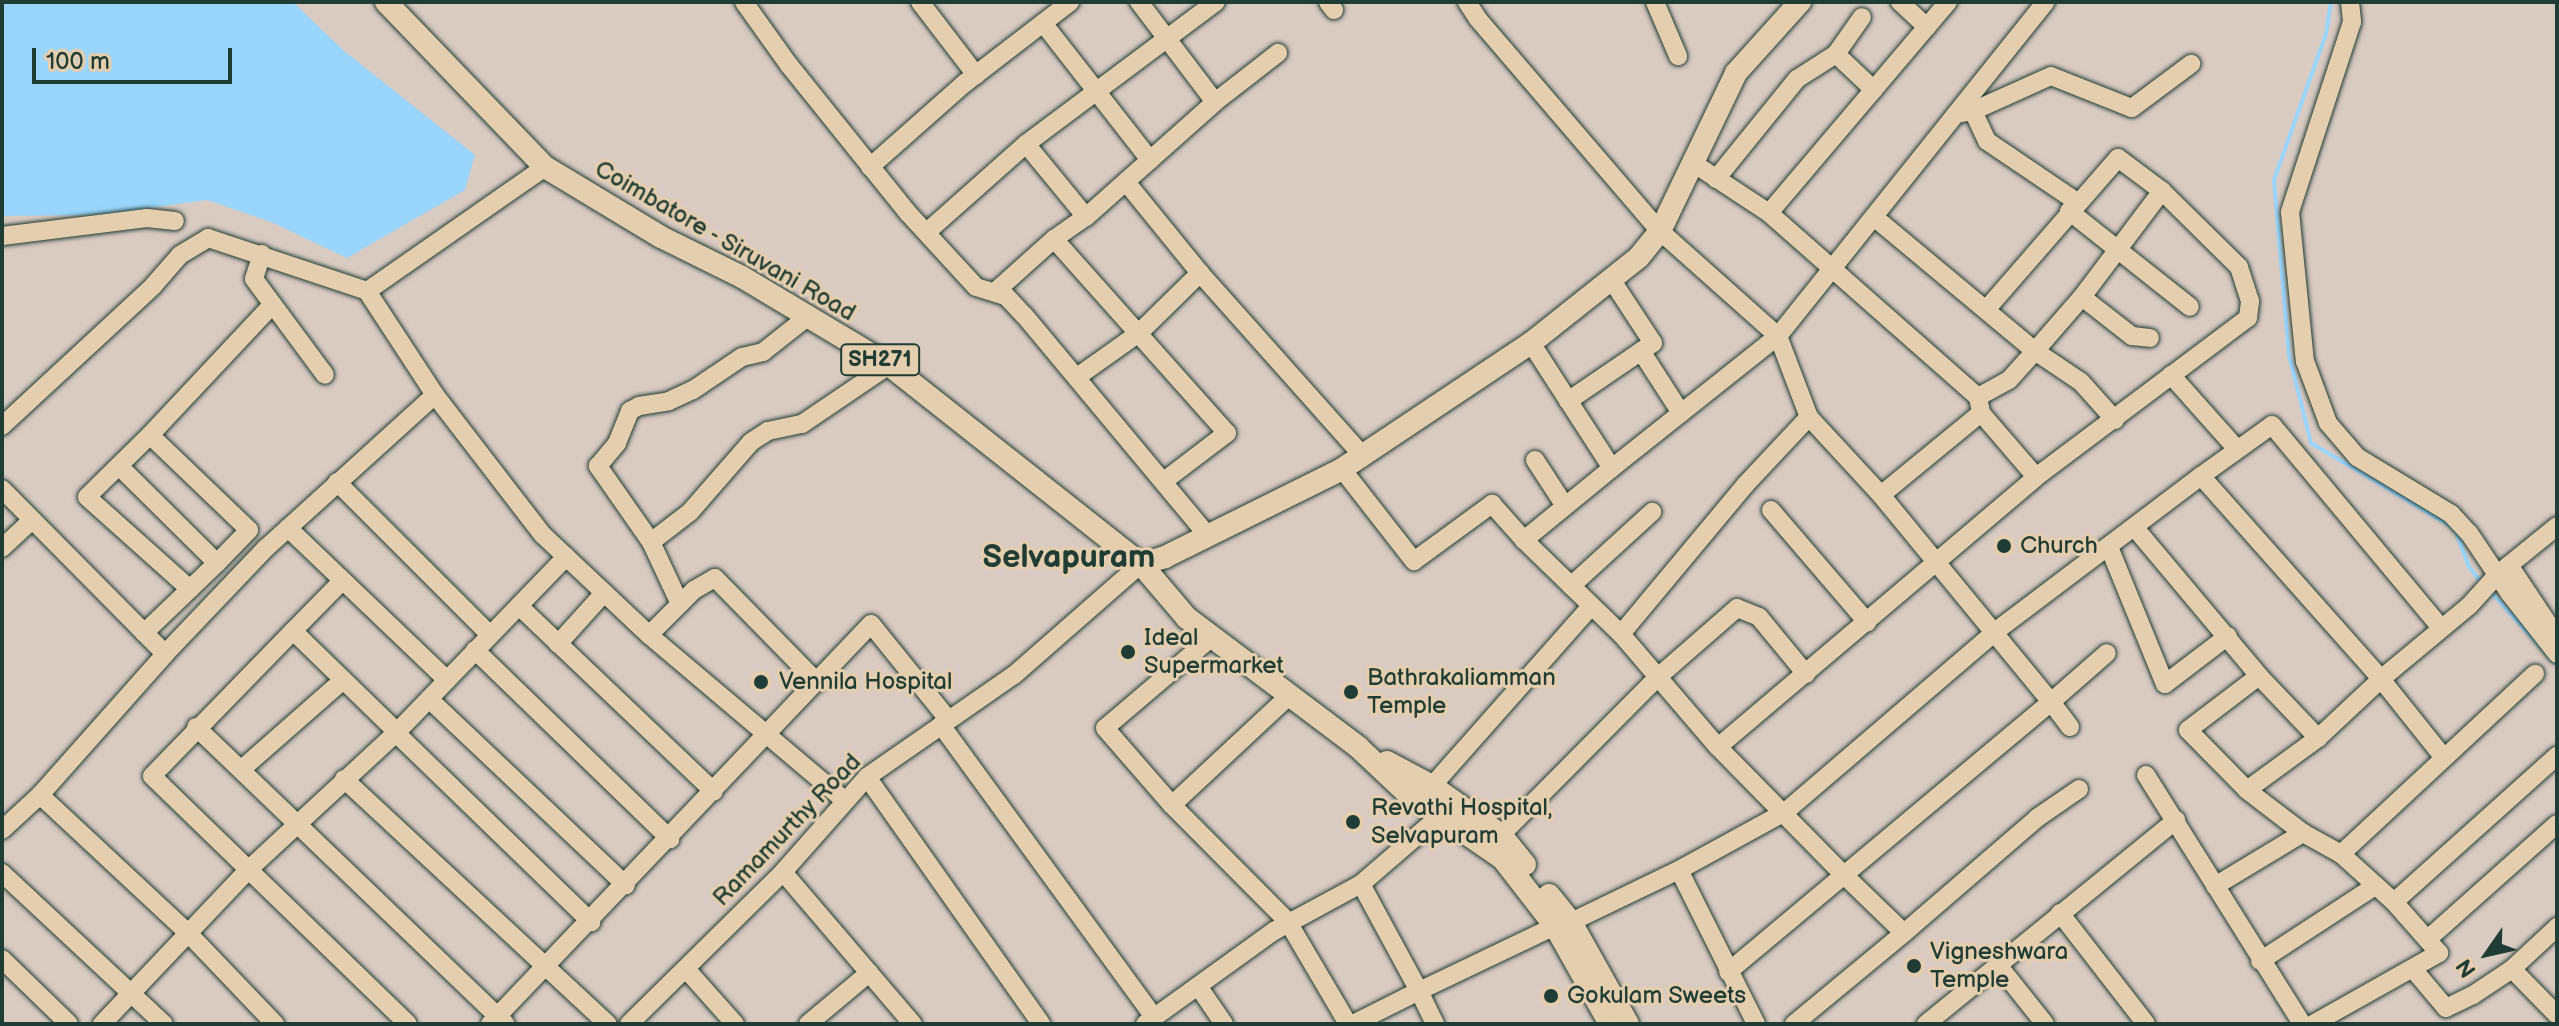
<!DOCTYPE html>
<html>
<head>
<meta charset="utf-8">
<style>
	body { margin:0 }
	#map { position:relative; width:2559px; height:1026px; overflow:hidden; background:#d9cac2; font-family:"Balsamiq Sans",sans-serif }
	div>[style] { position:absolute }
	[style*='--x'] { left:calc(var(--x)*1px); top:calc(var(--y)*1px); width:calc(var(--w)*1px); rotate:calc(var(--a)*1deg) }
	.water>* { inset:0; background:#9ad5fb }
	.stream>* { height:4px; margin:-2px; padding:0 2px; transform-origin:2px; border-radius:2px; background:#9ad5fb }
	.roads { filter:drop-shadow(0 0 2px #1f3d34) drop-shadow(0 0 2px #1f3d34) }
	.minor>* { height:18px; margin:-9px; padding:0 9px; transform-origin:9px; border-radius:9px; background:#e5cead }
	.major>* { height:22px; margin:-11px; padding:0 11px; transform-origin:11px; border-radius:11px; background:#e5cead }
	.dots>* { width:22px; height:22px; translate:-50% -50%; box-sizing:border-box; border:4px solid #e5cead; border-radius:50% }
	span { translate:-50% -50%; white-space:nowrap; text-align:center; line-height:1.15; -webkit-text-stroke:6px #e5cead; paint-order:stroke }
	.shield-label span { padding:2px 6px; background:#e5cead; border:2px solid; border-radius:6px; -webkit-text-stroke-width:0 }
	.shield-label { font-size:22px; color:#1f3d34; font-weight:700 }
	.street-label { font-size:24px; color:#1f3d34 }
	.poi-label { font-size:24px; color:#1f3d34 }
	.left { translate:0 -50%; text-align:left }
	.district-label { font-size:32px; color:#1f3d34; font-weight:700 }
	.frame { position:absolute; inset:0; border:4px solid #1f3d34; pointer-events:none }
	.north { position:absolute; left:2447px; top:914px; width:80px; height:80px; -webkit-text-stroke:6px #e5cead; paint-order:stroke; rotate:236deg; font-size:22px; font-weight:700; line-height:32px; text-align:center; color:#1f3d34 }
	.north::after { content:''; display:block; margin:auto; width:28px; height:36px; background:#1f3d34; clip-path:polygon(50% 0,100% 100%,50% 72%,0 100%) }
	.scale { position:absolute; left:32px; top:48px; width:200px; height:36px; box-sizing:border-box; border:4px solid #1f3d34; border-top:0; padding-left:10px; font-size:24px; line-height:28px; white-space:nowrap; color:#1f3d34; -webkit-text-stroke:6px #e5cead; paint-order:stroke }
</style>
</head>
<body>
<div id="map">
	<div class="water">
		<i style="clip-path:polygon(2px 2px,293px 2px,343px 50px,475px 155px,465px 190px,347px 258px,271px 222px,207px 200px,101px 215px,2px 216px)"></i>
	</div>
	<div class="stream">
		<i style="--x:2331;--y:2;--w:32;--a:99"></i>
		<i style="--x:2326;--y:34;--w:155;--a:109.6"></i>
		<i style="--x:2274;--y:180;--w:176;--a:85.1"></i>
		<i style="--x:2289;--y:355;--w:91;--a:76"></i>
		<i style="--x:2311;--y:443;--w:168;--a:30.8"></i>
		<i style="--x:2455;--y:529;--w:40;--a:69.8"></i>
		<i style="--x:2469;--y:567;--w:22;--a:51"></i>
		<i style="--x:2489;--y:590;--w:101;--a:47.8"></i>
	</div>
	<div class="roads">
		<div class="minor">
			<i style="--x:744;--y:2;--w:77;--a:54.5"></i>
			<i style="--x:789;--y:65;--w:190;--a:51.2"></i>
			<i style="--x:908;--y:213;--w:100;--a:47.4"></i>
			<i style="--x:976;--y:287;--w:31;--a:17"></i>
			<i style="--x:1006;--y:296;--w:26;--a:47"></i>
			<i style="--x:1024;--y:315;--w:288;--a:50.2"></i>
			<i style="--x:920;--y:2;--w:92;--a:52.5"></i>
			<i style="--x:1328;--y:2;--w:10;--a:53"></i>
			<i style="--x:1467;--y:2;--w:20;--a:57"></i>
			<i style="--x:1478;--y:19;--w:279;--a:49.4"></i>
			<i style="--x:1660;--y:231;--w:158;--a:41.7"></i>
			<i style="--x:1778;--y:336;--w:87;--a:69.1"></i>
			<i style="--x:1809;--y:417;--w:106;--a:47.3"></i>
			<i style="--x:1881;--y:495;--w:268;--a:50.6"></i>
			<i style="--x:2051;--y:702;--w:270;--a:140.1"></i>
			<i style="--x:1844;--y:875;--w:83;--a:44"></i>
			<i style="--x:1904;--y:933;--w:143;--a:140.4"></i>
			<i style="--x:1655;--y:2;--w:59;--a:66.9"></i>
			<i style="--x:1900;--y:2;--w:37;--a:43"></i>
			<i style="--x:2350;--y:2;--w:20;--a:84"></i>
			<i style="--x:2352;--y:22;--w:200;--a:108.1"></i>
			<i style="--x:2290;--y:212;--w:150;--a:84.3"></i>
			<i style="--x:2305;--y:361;--w:66;--a:69.6"></i>
			<i style="--x:2328;--y:423;--w:45;--a:49.5"></i>
			<i style="--x:2357;--y:457;--w:110;--a:31.2"></i>
			<i style="--x:2451;--y:514;--w:26;--a:47"></i>
			<i style="--x:2469;--y:533;--w:73;--a:56.1"></i>
			<i style="--x:2510;--y:594;--w:76;--a:51.9"></i>
			<i style="--x:1043;--y:23;--w:174;--a:52"></i>
			<i style="--x:1836;--y:54;--w:52;--a:43.5"></i>
			<i style="--x:1215;--y:102;--w:80;--a:-37.9"></i>
			<i style="--x:1973;--y:111;--w:33;--a:65"></i>
			<i style="--x:1987;--y:141;--w:109;--a:34.1"></i>
			<i style="--x:1956;--y:114;--w:17;--a:-10"></i>
			<i style="--x:1973;--y:111;--w:85;--a:-24.2"></i>
			<i style="--x:2051;--y:76;--w:87;--a:21.6"></i>
			<i style="--x:2132;--y:108;--w:74;--a:-36.7"></i>
			<i style="--x:1026;--y:144;--w:94;--a:50.6"></i>
			<i style="--x:1693;--y:163;--w:91;--a:33.3"></i>
			<i style="--x:1769;--y:213;--w:278;--a:41.4"></i>
			<i style="--x:1978;--y:397;--w:16;--a:79"></i>
			<i style="--x:545;--y:167;--w:217;--a:145.1"></i>
			<i style="--x:367;--y:291;--w:124;--a:56.8"></i>
			<i style="--x:435;--y:395;--w:177;--a:52.4"></i>
			<i style="--x:543;--y:535;--w:146;--a:43.3"></i>
			<i style="--x:649;--y:635;--w:255;--a:40.2"></i>
			<i style="--x:870;--y:167;--w:127;--a:-41.5"></i>
			<i style="--x:965;--y:83;--w:133;--a:-37.6"></i>
			<i style="--x:1716;--y:179;--w:129;--a:-51"></i>
			<i style="--x:1797;--y:79;--w:46;--a:-32.7"></i>
			<i style="--x:1836;--y:54;--w:45;--a:-54.9"></i>
			<i style="--x:1126;--y:182;--w:117;--a:50.9"></i>
			<i style="--x:1200;--y:273;--w:245;--a:48.3"></i>
			<i style="--x:2069;--y:211;--w:154;--a:38.4"></i>
			<i style="--x:1769;--y:213;--w:277;--a:-49.7"></i>
			<i style="--x:1874;--y:217;--w:209;--a:39.8"></i>
			<i style="--x:2035;--y:351;--w:55;--a:34"></i>
			<i style="--x:2081;--y:382;--w:51;--a:48.2"></i>
			<i style="--x:928;--y:231;--w:131;--a:-41.6"></i>
			<i style="--x:1026;--y:144;--w:237;--a:-36.8"></i>
			<i style="--x:2;--y:236;--w:146;--a:-7.1"></i>
			<i style="--x:147;--y:218;--w:28;--a:6"></i>
			<i style="--x:1054;--y:239;--w:260;--a:48.3"></i>
			<i style="--x:1227;--y:433;--w:79;--a:142.7"></i>
			<i style="--x:262;--y:254;--w:26;--a:108"></i>
			<i style="--x:254;--y:279;--w:119;--a:53.5"></i>
			<i style="--x:996;--y:291;--w:78;--a:-41.9"></i>
			<i style="--x:1054;--y:239;--w:39;--a:-35"></i>
			<i style="--x:1086;--y:217;--w:173;--a:-41.7"></i>
			<i style="--x:1215;--y:102;--w:126;--a:-127.2"></i>
			<i style="--x:2082;--y:297;--w:63;--a:38"></i>
			<i style="--x:2132;--y:336;--w:18;--a:6"></i>
			<i style="--x:1531;--y:343;--w:149;--a:57.1"></i>
			<i style="--x:1612;--y:468;--w:114;--a:140.7"></i>
			<i style="--x:1524;--y:540;--w:135;--a:44.1"></i>
			<i style="--x:1621;--y:634;--w:149;--a:49.4"></i>
			<i style="--x:1718;--y:747;--w:180;--a:45.5"></i>
			<i style="--x:1844;--y:875;--w:151;--a:140.1"></i>
			<i style="--x:1641;--y:351;--w:74;--a:57.2"></i>
			<i style="--x:2171;--y:375;--w:98;--a:48.3"></i>
			<i style="--x:1077;--y:377;--w:76;--a:-35.4"></i>
			<i style="--x:1139;--y:333;--w:86;--a:-44.5"></i>
			<i style="--x:1978;--y:397;--w:35;--a:-29"></i>
			<i style="--x:2009;--y:380;--w:39;--a:-48"></i>
			<i style="--x:2035;--y:351;--w:72;--a:-49"></i>
			<i style="--x:2082;--y:297;--w:133;--a:-53"></i>
			<i style="--x:1568;--y:401;--w:103;--a:-34.3"></i>
			<i style="--x:1653;--y:343;--w:77;--a:-123.3"></i>
			<i style="--x:2;--y:426;--w:206;--a:-42.8"></i>
			<i style="--x:153;--y:286;--w:41;--a:-48.9"></i>
			<i style="--x:180;--y:255;--w:33;--a:-31"></i>
			<i style="--x:208;--y:238;--w:168;--a:18.4"></i>
			<i style="--x:150;--y:435;--w:178;--a:-46.8"></i>
			<i style="--x:1535;--y:460;--w:55;--a:56.9"></i>
			<i style="--x:119;--y:466;--w:138;--a:44.7"></i>
			<i style="--x:1612;--y:468;--w:212;--a:-38.5"></i>
			<i style="--x:1778;--y:336;--w:428;--a:-51.3"></i>
			<i style="--x:1342;--y:469;--w:117;--a:52"></i>
			<i style="--x:1414;--y:561;--w:97;--a:-36.2"></i>
			<i style="--x:1492;--y:504;--w:48;--a:48.4"></i>
			<i style="--x:2201;--y:476;--w:87;--a:-35.7"></i>
			<i style="--x:2272;--y:425;--w:264;--a:50.2"></i>
			<i style="--x:337;--y:482;--w:216;--a:45"></i>
			<i style="--x:2;--y:489;--w:232;--a:45.3"></i>
			<i style="--x:1881;--y:495;--w:129;--a:-39.4"></i>
			<i style="--x:1981;--y:413;--w:84;--a:49.3"></i>
			<i style="--x:1771;--y:510;--w:148;--a:49.4"></i>
			<i style="--x:288;--y:528;--w:220;--a:43.7"></i>
			<i style="--x:2135;--y:528;--w:193;--a:50"></i>
			<i style="--x:2259;--y:676;--w:86;--a:46.4"></i>
			<i style="--x:651;--y:542;--w:49;--a:-37.6"></i>
			<i style="--x:690;--y:512;--w:93;--a:-48.9"></i>
			<i style="--x:751;--y:442;--w:20;--a:-33"></i>
			<i style="--x:768;--y:431;--w:35;--a:-12"></i>
			<i style="--x:802;--y:424;--w:105;--a:-34.1"></i>
			<i style="--x:2109;--y:547;--w:148;--a:67.8"></i>
			<i style="--x:2165;--y:684;--w:79;--a:-37.3"></i>
			<i style="--x:2;--y:548;--w:40;--a:-43"></i>
			<i style="--x:2509;--y:565;--w:87;--a:56.3"></i>
			<i style="--x:1571;--y:586;--w:110;--a:-42.4"></i>
			<i style="--x:680;--y:604;--w:68;--a:-115.1"></i>
			<i style="--x:651;--y:542;--w:93;--a:-124.9"></i>
			<i style="--x:598;--y:466;--w:30;--a:-50"></i>
			<i style="--x:617;--y:443;--w:35;--a:-68"></i>
			<i style="--x:630;--y:411;--w:10;--a:-29"></i>
			<i style="--x:639;--y:406;--w:30;--a:-9"></i>
			<i style="--x:669;--y:401;--w:26;--a:-25"></i>
			<i style="--x:693;--y:390;--w:59;--a:-34"></i>
			<i style="--x:742;--y:357;--w:22;--a:-13"></i>
			<i style="--x:763;--y:352;--w:55;--a:-38.3"></i>
			<i style="--x:519;--y:606;--w:269;--a:43.6"></i>
			<i style="--x:293;--y:631;--w:69;--a:-45.6"></i>
			<i style="--x:144;--y:633;--w:64;--a:-43.7"></i>
			<i style="--x:190;--y:589;--w:37;--a:-44"></i>
			<i style="--x:217;--y:563;--w:46;--a:-45.9"></i>
			<i style="--x:249;--y:530;--w:137;--a:-136.2"></i>
			<i style="--x:150;--y:435;--w:88;--a:135.5"></i>
			<i style="--x:87;--y:497;--w:138;--a:41.8"></i>
			<i style="--x:1621;--y:634;--w:195;--a:-50.2"></i>
			<i style="--x:1746;--y:484;--w:92;--a:-46.8"></i>
			<i style="--x:649;--y:635;--w:64;--a:-45"></i>
			<i style="--x:694;--y:590;--w:24;--a:-30"></i>
			<i style="--x:715;--y:578;--w:146;--a:45.6"></i>
			<i style="--x:1212;--y:637;--w:140;--a:139.6"></i>
			<i style="--x:1105;--y:728;--w:102;--a:49"></i>
			<i style="--x:1172;--y:805;--w:165;--a:45.2"></i>
			<i style="--x:1288;--y:922;--w:118;--a:59.5"></i>
			<i style="--x:558;--y:644;--w:69;--a:-48"></i>
			<i style="--x:475;--y:650;--w:272;--a:44.1"></i>
			<i style="--x:429;--y:699;--w:271;--a:43.4"></i>
			<i style="--x:941;--y:725;--w:361;--a:53.9"></i>
			<i style="--x:196;--y:727;--w:429;--a:43.8"></i>
			<i style="--x:2070;--y:727;--w:31;--a:-127"></i>
			<i style="--x:2051;--y:702;--w:74;--a:-41.2"></i>
			<i style="--x:397;--y:732;--w:145;--a:-135.8"></i>
			<i style="--x:293;--y:631;--w:202;--a:134.2"></i>
			<i style="--x:152;--y:776;--w:356;--a:44.1"></i>
			<i style="--x:396;--y:733;--w:272;--a:44.1"></i>
			<i style="--x:1718;--y:747;--w:417;--a:-40.3"></i>
			<i style="--x:2036;--y:477;--w:265;--a:-36.9"></i>
			<i style="--x:2248;--y:318;--w:17;--a:-83"></i>
			<i style="--x:2250;--y:301;--w:36;--a:-108"></i>
			<i style="--x:2239;--y:267;--w:108;--a:-135.4"></i>
			<i style="--x:2162;--y:191;--w:55;--a:-143.1"></i>
			<i style="--x:2118;--y:158;--w:201;--a:131"></i>
			<i style="--x:243;--y:768;--w:132;--a:-41.3"></i>
			<i style="--x:2146;--y:775;--w:294;--a:57.9"></i>
			<i style="--x:867;--y:777;--w:302;--a:54.8"></i>
			<i style="--x:344;--y:779;--w:360;--a:42.9"></i>
			<i style="--x:1432;--y:786;--w:240;--a:-48.5"></i>
			<i style="--x:2247;--y:790;--w:84;--a:-134.5"></i>
			<i style="--x:2188;--y:730;--w:89;--a:-37.3"></i>
			<i style="--x:1172;--y:805;--w:160;--a:-43"></i>
			<i style="--x:2;--y:830;--w:52;--a:-42.6"></i>
			<i style="--x:1501;--y:835;--w:223;--a:-45.2"></i>
			<i style="--x:1658;--y:677;--w:105;--a:-41.1"></i>
			<i style="--x:1737;--y:608;--w:24;--a:22"></i>
			<i style="--x:1759;--y:617;--w:74;--a:50.5"></i>
			<i style="--x:2341;--y:854;--w:265;--a:-42.9"></i>
			<i style="--x:1679;--y:870;--w:121;--a:-28.7"></i>
			<i style="--x:1785;--y:812;--w:278;--a:-40.6"></i>
			<i style="--x:1996;--y:631;--w:257;--a:-37.1"></i>
			<i style="--x:2201;--y:476;--w:271;--a:48.4"></i>
			<i style="--x:2381;--y:679;--w:101;--a:51.4"></i>
			<i style="--x:783;--y:872;--w:200;--a:49.5"></i>
			<i style="--x:2;--y:873;--w:221;--a:43"></i>
			<i style="--x:1361;--y:884;--w:107;--a:-40.8"></i>
			<i style="--x:2215;--y:886;--w:103;--a:-31.1"></i>
			<i style="--x:2394;--y:902;--w:219;--a:-41.9"></i>
			<i style="--x:2060;--y:913;--w:140;--a:52.2"></i>
			<i style="--x:1571;--y:922;--w:120;--a:-25.7"></i>
			<i style="--x:1679;--y:870;--w:172;--a:63.4"></i>
			<i style="--x:1904;--y:933;--w:176;--a:-40.8"></i>
			<i style="--x:2037;--y:818;--w:51;--a:-34.6"></i>
			<i style="--x:2429;--y:938;--w:171;--a:-41.7"></i>
			<i style="--x:2;--y:959;--w:93;--a:44.1"></i>
			<i style="--x:2260;--y:961;--w:137;--a:-33.1"></i>
			<i style="--x:1998;--y:965;--w:75;--a:51.5"></i>
			<i style="--x:686;--y:969;--w:74;--a:48.3"></i>
			<i style="--x:2413;--y:969;--w:51;--a:49.8"></i>
			<i style="--x:2446;--y:1008;--w:30;--a:-26"></i>
			<i style="--x:2473;--y:995;--w:47;--a:-33.7"></i>
			<i style="--x:2512;--y:969;--w:62;--a:-43"></i>
			<i style="--x:2512;--y:969;--w:64;--a:45.6"></i>
			<i style="--x:1198;--y:986;--w:46;--a:55.6"></i>
			<i style="--x:102;--y:1024;--w:211;--a:-46.5"></i>
			<i style="--x:247;--y:871;--w:203;--a:-42.8"></i>
			<i style="--x:396;--y:733;--w:245;--a:-46"></i>
			<i style="--x:275;--y:1024;--w:126;--a:-133.7"></i>
			<i style="--x:188;--y:933;--w:202;--a:-137"></i>
			<i style="--x:40;--y:795;--w:188;--a:-48.4"></i>
			<i style="--x:165;--y:654;--w:146;--a:-46.4"></i>
			<i style="--x:266;--y:548;--w:228;--a:-42.2"></i>
			<i style="--x:490;--y:1024;--w:552;--a:-46.39"></i>
			<i style="--x:871;--y:624;--w:122;--a:51"></i>
			<i style="--x:629;--y:1024;--w:216;--a:-44.6"></i>
			<i style="--x:783;--y:872;--w:127;--a:-48.5"></i>
			<i style="--x:867;--y:777;--w:179;--a:-34.8"></i>
			<i style="--x:1014;--y:675;--w:169;--a:-41.2"></i>
			<i style="--x:808;--y:1024;--w:80;--a:-39.9"></i>
			<i style="--x:1145;--y:1024;--w:159;--a:-35.8"></i>
			<i style="--x:1274;--y:931;--w:99;--a:-28.4"></i>
			<i style="--x:1361;--y:884;--w:122;--a:61.5"></i>
			<i style="--x:1419;--y:991;--w:151;--a:-25.5"></i>
			<i style="--x:1353;--y:1024;--w:74;--a:-26.6"></i>
			<i style="--x:1419;--y:991;--w:37;--a:64"></i>
			<i style="--x:1926;--y:1024;--w:323;--a:-39.2"></i>
			<i style="--x:2313;--y:1024;--w:145;--a:-29.4"></i>
			<i style="--x:2439;--y:953;--w:68;--a:-131.4"></i>
			<i style="--x:2394;--y:902;--w:72;--a:-137.8"></i>
			<i style="--x:2341;--y:854;--w:43;--a:-151.1"></i>
			<i style="--x:2303;--y:833;--w:71;--a:-142.5"></i>
			<i style="--x:2247;--y:790;--w:88;--a:-36.2"></i>
			<i style="--x:2318;--y:738;--w:86;--a:-43.1"></i>
			<i style="--x:2381;--y:679;--w:114;--a:-39.7"></i>
			<i style="--x:2469;--y:606;--w:43;--a:-47.8"></i>
			<i style="--x:2498;--y:574;--w:76;--a:-39.1"></i>
		</div>
		<div class="major">
			<i style="--x:386;--y:2;--w:229;--a:46.1"></i>
			<i style="--x:545;--y:167;--w:135;--a:31.1"></i>
			<i style="--x:661;--y:237;--w:90;--a:26.3"></i>
			<i style="--x:742;--y:277;--w:171;--a:30.9"></i>
			<i style="--x:889;--y:365;--w:321;--a:38.3"></i>
			<i style="--x:1141;--y:564;--w:71;--a:49.6"></i>
			<i style="--x:1187;--y:618;--w:214;--a:37"></i>
			<i style="--x:1358;--y:747;--w:66;--a:43.2"></i>
			<i style="--x:1406;--y:792;--w:118;--a:34.6"></i>
			<i style="--x:1503;--y:859;--w:85;--a:52.2"></i>
			<i style="--x:1555;--y:926;--w:112;--a:60.7"></i>
			<i style="--x:1141;--y:564;--w:25;--a:-16"></i>
			<i style="--x:1165;--y:557;--w:198;--a:-26.4"></i>
			<i style="--x:1342;--y:469;--w:227;--a:-33.7"></i>
			<i style="--x:1531;--y:343;--w:138;--a:-38.5"></i>
			<i style="--x:1639;--y:257;--w:33;--a:-51"></i>
			<i style="--x:1660;--y:231;--w:175;--a:-64.3"></i>
			<i style="--x:1736;--y:73;--w:96;--a:-48"></i>
			<i style="--x:1387;--y:762;--w:51;--a:28.1"></i>
			<i style="--x:1432;--y:786;--w:85;--a:35.4"></i>
			<i style="--x:1501;--y:835;--w:38;--a:51"></i>
			<i style="--x:1549;--y:895;--w:35;--a:51"></i>
			<i style="--x:1571;--y:922;--w:117;--a:60.8"></i>
		</div>
	</div>
	<div class="dots">
		<i style="left:2004px;top:546px;background:#1f3d34"></i>
		<i style="left:1128px;top:652px;background:#1f3d34"></i>
		<i style="left:761px;top:682px;background:#1f3d34"></i>
		<i style="left:1351px;top:692px;background:#1f3d34"></i>
		<i style="left:1353px;top:822px;background:#1f3d34"></i>
		<i style="left:1914px;top:966px;background:#1f3d34"></i>
		<i style="left:1551px;top:996px;background:#1f3d34"></i>
	</div>
	<div class="shield-label">
		<span style="left:880px;top:360px">SH271</span>
	</div>
	<div class="street-label">
		<span style="left:725px;top:241px;rotate:30deg">Coimbatore - Siruvani Road</span>
		<span style="left:787px;top:830px;rotate:-46deg">Ramamurthy Road</span>
	</div>
	<div class="poi-label">
		<span class="left" style="left:2020px;top:546px">Church</span>
		<span class="left" style="left:1144px;top:652px">Ideal<br>Supermarket</span>
		<span class="left" style="left:1367px;top:692px">Bathrakaliamman<br>Temple</span>
		<span class="left" style="left:779px;top:682px">Vennila Hospital</span>
		<span class="left" style="left:1371px;top:822px">Revathi Hospital,<br>Selvapuram</span>
		<span class="left" style="left:1930px;top:966px">Vigneshwara<br>Temple</span>
		<span class="left" style="left:1567px;top:996px">Gokulam Sweets</span>
	</div>
	<div class="district-label">
		<span style="left:1069px;top:558px">Selvapuram</span>
	</div>
	<div class="frame"></div>
	<div class="north">N</div>
	<div class="scale">100 m</div>
</div>
</body>
</html>
